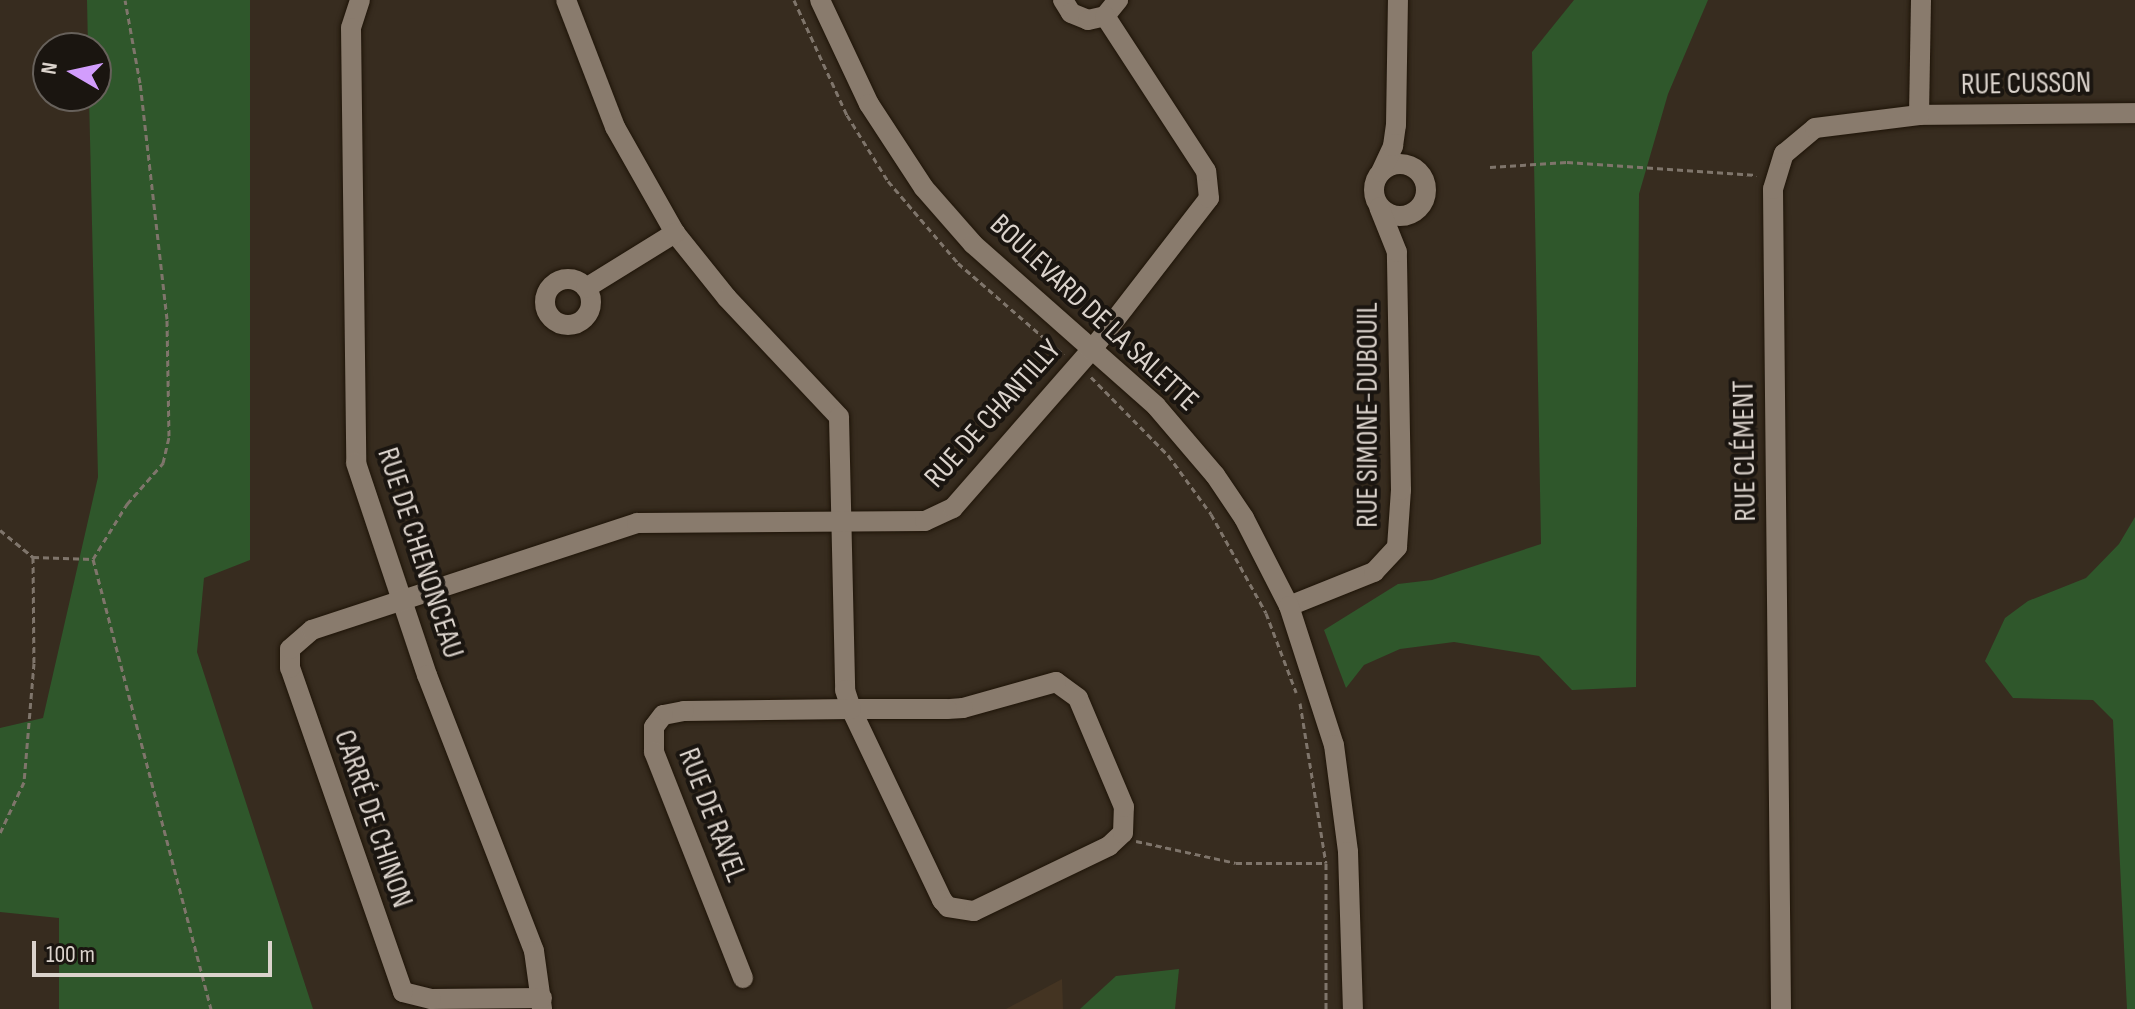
<!DOCTYPE html>
<html>
<head>
<meta charset="utf-8">
<style>
	body { margin:0 }
	#map { position:relative; width:2135px; height:1009px; overflow:hidden; background:#372c1f; font-family:"Sofia Sans Condensed",sans-serif }
	div>[style] { position:absolute }
	[style*='--x'] { left:calc(var(--x)*1px); top:calc(var(--y)*1px); width:calc(var(--w)*1px); rotate:calc(var(--a)*1deg) }
	.built>* { inset:0; background:#443422 }
	.green>* { inset:0; background:#2f572b }
	.path>* { height:3px; margin-top:-1.5px; transform-origin:0; background:repeating-linear-gradient(90deg,#7f756b 0 6px,transparent 0 10px) }
	.roads { filter:drop-shadow(0 0 2px #1e1408) drop-shadow(0 0 2px #1e1408) }
	.minor>* { height:20px; margin:-10px; padding:0 10px; transform-origin:10px; border-radius:10px; background:#897b6d }
	.minor>.ring { margin:-10px; padding:0; box-sizing:content-box; background:none; border:20px solid #897b6d; border-radius:50% }
	.tertiary>* { height:20px; margin:-10px; padding:0 10px; transform-origin:10px; border-radius:10px; background:#897b6d }
	span { translate:-50% -50%; white-space:nowrap; text-align:center; line-height:1.15; -webkit-text-stroke:8px #1a1510; paint-order:stroke }
	.street-label { font-size:30px; color:#dbd3cc }
	.north { position:absolute; left:32px; top:32px; width:80px; height:80px; box-sizing:border-box; background:#1a1510; border:2px solid #67615b; border-radius:50%; rotate:279deg; font-size:22px; font-weight:700; line-height:32px; text-align:center; color:#dbd3cc }
	.north::after { content:''; display:block; margin:auto; width:28px; height:36px; background:#d29dfd; clip-path:polygon(50% 0,100% 100%,50% 72%,0 100%) }
	.scale { position:absolute; left:32px; top:941px; width:240px; height:36px; box-sizing:border-box; border:4px solid #dbd3cc; border-top:0; padding-left:10px; font-size:24px; line-height:28px; white-space:nowrap; color:#dbd3cc; -webkit-text-stroke:6px #1a1510; paint-order:stroke }
</style>
</head>
<body>
<div id="map">
	<div class="built">
		<i style="clip-path:polygon(1062px 979px,1063px 1009px,1006px 1009px)"></i>
	</div>
	<div class="green">
		<i style="clip-path:polygon(87px 0,250px 0,250px 560px,204px 578px,197px 652px,313px 1009px,59px 1009px,59px 918px,0 912px,0 728px,43px 718px,98px 477px,89px 96px,96px 96px,96px 48px,88px 48px)"></i>
		<i style="clip-path:polygon(1574px 0,1708px 0,1668px 94px,1639px 194px,1636px 687px,1572px 690px,1539px 656px,1454px 642px,1400px 649px,1364px 665px,1346px 688px,1324px 630px,1398px 584px,1432px 580px,1541px 544px,1532px 52px)"></i>
		<i style="clip-path:polygon(2135px 517px,2135px 1009px,2127px 1009px,2113px 720px,2093px 700px,2013px 698px,1985px 661px,2005px 618px,2028px 601px,2086px 578px,2119px 544px)"></i>
		<i style="clip-path:polygon(1179px 969px,1175px 1009px,1080px 1009px,1116px 976px)"></i>
	</div>
	<div class="path">
		<i style="--x:794;--y:0;--w:127;--a:65.3"></i>
		<i style="--x:847;--y:115;--w:78;--a:58.2"></i>
		<i style="--x:888;--y:181;--w:108;--a:49.5"></i>
		<i style="--x:958;--y:263;--w:140;--a:41"></i>
		<i style="--x:1490;--y:167;--w:77;--a:-3.7"></i>
		<i style="--x:1567;--y:162;--w:190;--a:3.9"></i>
		<i style="--x:1091;--y:377;--w:110;--a:45.4"></i>
		<i style="--x:1168;--y:455;--w:73;--a:53.9"></i>
		<i style="--x:1211;--y:514;--w:113;--a:60.9"></i>
		<i style="--x:1266;--y:613;--w:85;--a:69.2"></i>
		<i style="--x:0;--y:530;--w:43;--a:39.3"></i>
		<i style="--x:33;--y:557;--w:106;--a:89.5"></i>
		<i style="--x:34;--y:663;--w:119;--a:94.8"></i>
		<i style="--x:24;--y:782;--w:56;--a:115.2"></i>
		<i style="--x:33;--y:557;--w:60;--a:1.9"></i>
		<i style="--x:93;--y:559;--w:465;--a:75.3"></i>
		<i style="--x:93;--y:559;--w:65;--a:-58.3"></i>
		<i style="--x:127;--y:504;--w:55;--a:-48.7"></i>
		<i style="--x:163;--y:463;--w:28;--a:-77"></i>
		<i style="--x:169;--y:436;--w:117;--a:-91"></i>
		<i style="--x:167;--y:319;--w:238;--a:-96.5"></i>
		<i style="--x:140;--y:83;--w:84;--a:-100.2"></i>
		<i style="--x:1300;--y:703;--w:162;--a:80.8"></i>
		<i style="--x:1326;--y:863;--w:146;--a:90"></i>
		<i style="--x:1136;--y:841;--w:102;--a:12.4"></i>
		<i style="--x:1236;--y:863;--w:90;--a:0"></i>
	</div>
	<div class="roads">
		<div class="minor">
			<i style="--x:360;--y:0;--w:29;--a:108"></i>
			<i style="--x:351;--y:28;--w:435;--a:89.3"></i>
			<i style="--x:356;--y:463;--w:224;--a:71.5"></i>
			<i style="--x:427;--y:675;--w:296;--a:68.8"></i>
			<i style="--x:534;--y:951;--w:59;--a:82.1"></i>
			<i style="--x:566;--y:0;--w:136;--a:68.9"></i>
			<i style="--x:615;--y:127;--w:122;--a:60.5"></i>
			<i style="--x:675;--y:233;--w:83;--a:51.3"></i>
			<i style="--x:727;--y:298;--w:163;--a:46.7"></i>
			<i style="--x:839;--y:417;--w:273;--a:88.7"></i>
			<i style="--x:845;--y:690;--w:20;--a:72"></i>
			<i style="--x:851;--y:709;--w:212;--a:64.5"></i>
			<i style="--x:942;--y:900;--w:9;--a:49"></i>
			<i style="--x:948;--y:907;--w:26;--a:9"></i>
			<i style="--x:974;--y:911;--w:150;--a:-25.7"></i>
			<i style="--x:1109;--y:846;--w:19;--a:-43"></i>
			<i style="--x:1123;--y:833;--w:26;--a:-88"></i>
			<i style="--x:1124;--y:807;--w:118;--a:-112.9"></i>
			<i style="--x:1078;--y:698;--w:27;--a:-144"></i>
			<i style="--x:1056;--y:682;--w:97;--a:164.4"></i>
			<i style="--x:963;--y:708;--w:16;--a:176"></i>
			<i style="--x:947;--y:709;--w:96;--a:180"></i>
			<i style="--x:851;--y:709;--w:167;--a:179.3"></i>
			<i style="--x:684;--y:711;--w:21;--a:169"></i>
			<i style="--x:663;--y:715;--w:15;--a:127"></i>
			<i style="--x:654;--y:727;--w:25;--a:90"></i>
			<i style="--x:654;--y:752;--w:243;--a:68.5"></i>
			<i style="--x:1063;--y:0;--w:15;--a:58"></i>
			<i style="--x:1071;--y:13;--w:18;--a:22"></i>
			<i style="--x:1088;--y:20;--w:17;--a:-13"></i>
			<i style="--x:1105;--y:16;--w:21;--a:-51"></i>
			<i style="--x:1919;--y:115;--w:216;--a:-0.5"></i>
			<i class="ring" style="left:1374px;top:164px;width:32px;height:32px"></i>
			<i style="--x:1381;--y:172;--w:29;--a:-65"></i>
			<i style="--x:1393;--y:146;--w:21;--a:-82"></i>
			<i style="--x:1396;--y:125;--w:125;--a:-89.1"></i>
			<i class="ring" style="left:545px;top:279px;width:26px;height:26px"></i>
			<i style="--x:586;--y:288;--w:105;--a:-31.7"></i>
			<i style="--x:1289;--y:606;--w:92;--a:-21.8"></i>
			<i style="--x:1374;--y:572;--w:34;--a:-47"></i>
			<i style="--x:1397;--y:547;--w:57;--a:-86"></i>
			<i style="--x:1401;--y:490;--w:238;--a:-91"></i>
			<i style="--x:1397;--y:252;--w:48;--a:-111.8"></i>
			<i style="--x:542;--y:998;--w:111;--a:179.5"></i>
			<i style="--x:431;--y:999;--w:29;--a:-166"></i>
			<i style="--x:403;--y:992;--w:343;--a:-109.2"></i>
			<i style="--x:290;--y:668;--w:19;--a:-90"></i>
			<i style="--x:290;--y:649;--w:29;--a:-41"></i>
			<i style="--x:312;--y:630;--w:342;--a:-18.2"></i>
			<i style="--x:637;--y:523;--w:288;--a:-0.4"></i>
			<i style="--x:925;--y:521;--w:31;--a:-25"></i>
			<i style="--x:953;--y:508;--w:214;--a:-48.8"></i>
			<i style="--x:1094;--y:347;--w:188;--a:-52.3"></i>
			<i style="--x:1209;--y:198;--w:27;--a:-96"></i>
			<i style="--x:1206;--y:171;--w:185;--a:-123.1"></i>
			<i style="--x:1781;--y:1009;--w:820;--a:-90.56"></i>
			<i style="--x:1773;--y:189;--w:37;--a:-73"></i>
			<i style="--x:1784;--y:154;--w:40;--a:-40"></i>
			<i style="--x:1815;--y:128;--w:105;--a:-7.1"></i>
			<i style="--x:1919;--y:115;--w:115;--a:-89"></i>
		</div>
		<div class="tertiary">
			<i style="--x:820;--y:0;--w:115;--a:64.8"></i>
			<i style="--x:869;--y:104;--w:100;--a:56.8"></i>
			<i style="--x:924;--y:188;--w:74;--a:48.8"></i>
			<i style="--x:973;--y:244;--w:244;--a:41.5"></i>
			<i style="--x:1156;--y:406;--w:91;--a:49.5"></i>
			<i style="--x:1215;--y:475;--w:52;--a:56"></i>
			<i style="--x:1244;--y:518;--w:99;--a:62.9"></i>
			<i style="--x:1289;--y:606;--w:146;--a:72.1"></i>
			<i style="--x:1334;--y:745;--w:108;--a:82.5"></i>
			<i style="--x:1348;--y:852;--w:157;--a:88.2"></i>
		</div>
	</div>
	<div class="street-label">
		<span style="left:2026px;top:84px;rotate:-1deg">RUE CUSSON</span>
		<span style="left:1094px;top:313px;rotate:43deg">BOULEVARD DE LA SALETTE</span>
		<span style="left:993px;top:414px;rotate:-48deg">RUE DE CHANTILLY</span>
		<span style="left:1368px;top:415px;rotate:-90deg">RUE SIMONE-DUBOUIL</span>
		<span style="left:1745px;top:451px;rotate:-91deg">RUE CLÉMENT</span>
		<span style="left:420px;top:553px;rotate:72deg">RUE DE CHENONCEAU</span>
		<span style="left:712px;top:815px;rotate:69deg">RUE DE RAVEL</span>
		<span style="left:373px;top:819px;rotate:71deg">CARRÉ DE CHINON</span>
	</div>
	<div class="north">N</div>
	<div class="scale">100 m</div>
</div>
</body>
</html>
